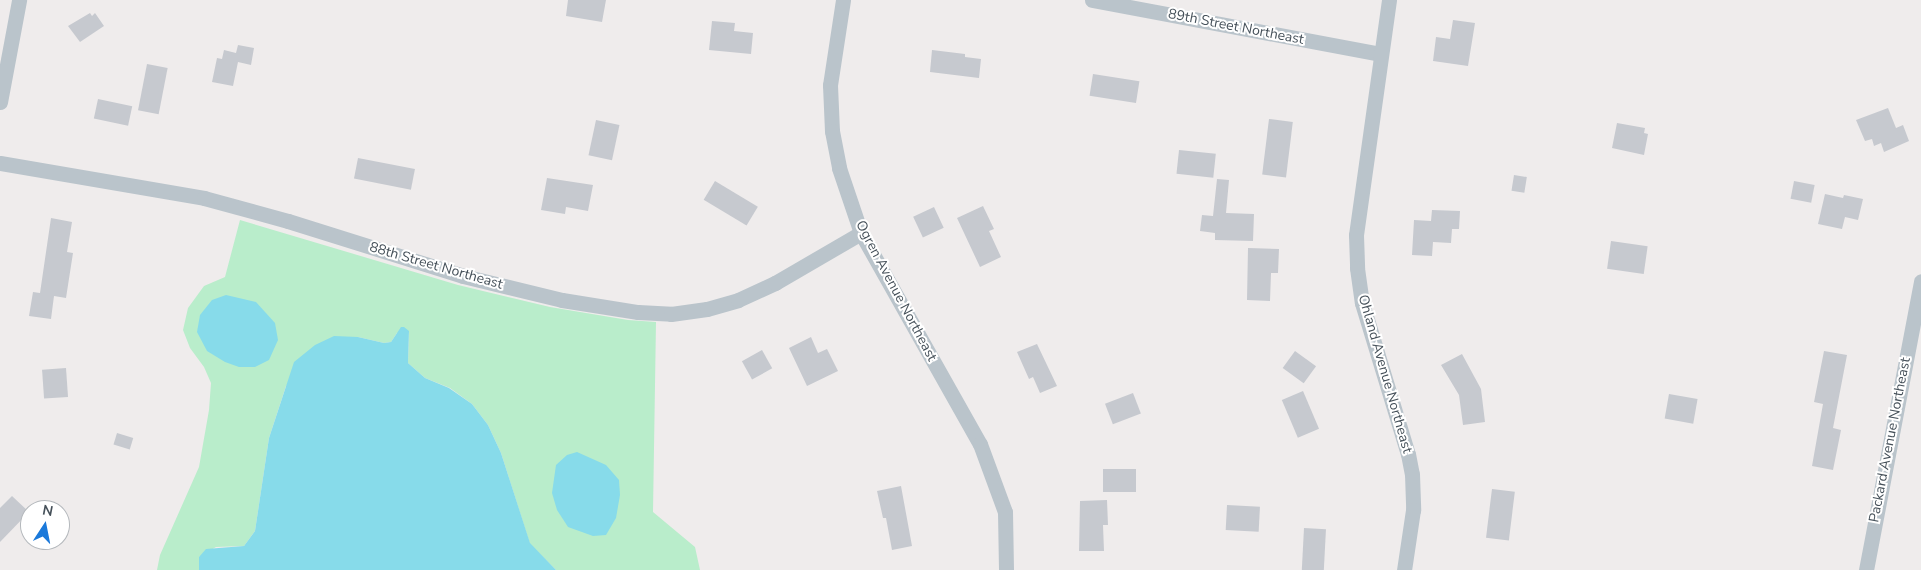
<!DOCTYPE html>
<html>
<head>
<meta charset="utf-8">
<style>
	body { margin:0 }
	#map { position:relative; width:1921px; height:570px; overflow:hidden; background:#efecec; font-family:"Nunito Sans",sans-serif }
	div>[style] { position:absolute }
	[style*='--x'] { left:calc(var(--x)*1px); top:calc(var(--y)*1px); width:calc(var(--w)*1px); rotate:calc(var(--a)*1deg) }
	.green>* { inset:0; background:#b9edcb }
	.water>* { inset:0; background:#87dbea }
	.building>* { inset:0; background:#c6c9cf; transform-origin:0 0 }
	.street>* { height:15px; margin:-7.5px; padding:0 7.5px; transform-origin:7.5px; border-radius:7.5px; background:#bac4cb }
	span { translate:-50% -50%; white-space:nowrap; text-align:center; line-height:1.15; -webkit-text-stroke:4px #fff; paint-order:stroke }
	.street-label { font-size:14px; color:#455059 }
	.north { position:absolute; left:20px; top:500px; width:50px; height:50px; box-sizing:border-box; background:#fff; border:1px solid #b5b9bd; border-radius:50%; rotate:11deg; font-size:14px; font-weight:700; line-height:20px; text-align:center; color:#455059 }
	.north::after { content:''; display:block; margin:auto; width:18px; height:22px; background:#1b79da; clip-path:polygon(50% 0,100% 100%,50% 72%,0 100%) }
</style>
</head>
<body>
<div id="map">
	<div class="green">
		<i style="clip-path:polygon(240px 220px,458px 285px,550px 307px,628px 320px,656px 322px,653px 512px,695px 547px,700px 570px,556px 570px,530px 544px,501px 453px,488px 425px,472px 404px,450px 388px,425px 378px,408px 363px,409px 331px,397px 333px,391px 342px,384px 343px,358px 337px,286px 386px,269px 438px,255px 531px,244px 546px,216px 547px,199px 557px,199px 570px,157px 570px,160px 555px,199px 467px,209px 410px,211px 383px,204px 367px,190px 348px,183px 330px,188px 308px,204px 286px,225px 277px)"></i>
	</div>
	<div class="water">
		<i style="clip-path:polygon(226px 295px,256px 302px,275px 323px,278px 340px,269px 360px,255px 367px,239px 367px,225px 362px,207px 351px,197px 332px,200px 315px,212px 300px)"></i>
		<i style="clip-path:polygon(401px 327px,404px 327px,409px 331px,408px 363px,425px 378px,449px 388px,472px 404px,488px 425px,501px 453px,530px 543px,556px 570px,199px 570px,199px 557px,206px 549px,244px 546px,255px 531px,269px 438px,294px 362px,315px 345px,334px 336px,358px 337px,384px 343px,391px 342px)"></i>
		<i style="clip-path:polygon(577px 452px,606px 465px,619px 480px,620px 495px,616px 518px,606px 535px,593px 536px,568px 527px,557px 510px,552px 493px,556px 465px,567px 455px)"></i>
	</div>
	<div class="building">
		<i style="clip-path:polygon(568px 0,606px 0,602px 22px,566px 16px)"></i>
		<i style="clip-path:polygon(90px 13px,92px 16px,95px 13px,104px 26px,80px 42px,68px 26px)"></i>
		<i style="clip-path:polygon(1453px 20px,1475px 23px,1468px 66px,1433px 61px,1436px 37px,1450px 39px)"></i>
		<i style="clip-path:polygon(712px 21px,735px 23px,734px 31px,753px 33px,751px 54px,709px 50px)"></i>
		<i style="clip-path:polygon(238px 45px,254px 48px,251px 65px,238px 62px,233px 86px,212px 82px,217px 58px,222px 59px,224px 50px,236px 53px)"></i>
		<i style="clip-path:polygon(932px 50px,965px 54px,965px 57px,981px 59px,979px 78px,930px 72px)"></i>
		<i style="left:147px;top:64px;width:21px;height:47px;rotate:11deg"></i>
		<i style="left:1093px;top:74px;width:47px;height:22px;rotate:9deg"></i>
		<i style="left:98px;top:99px;width:35px;height:20px;rotate:12deg"></i>
		<i style="clip-path:polygon(1888px 108px,1896px 128px,1903px 125px,1909px 141px,1884px 152px,1881px 143px,1874px 146px,1872px 139px,1865px 141px,1856px 120px)"></i>
		<i style="left:1269px;top:119px;width:24px;height:56px;rotate:7deg"></i>
		<i style="left:596px;top:120px;width:24px;height:36px;rotate:12deg"></i>
		<i style="clip-path:polygon(1617px 123px,1645px 128px,1644px 133px,1648px 134px,1644px 155px,1612px 148px)"></i>
		<i style="left:1179px;top:150px;width:37px;height:24px;rotate:6deg"></i>
		<i style="left:358px;top:158px;width:58px;height:21px;rotate:11deg"></i>
		<i style="left:1514px;top:175px;width:13px;height:16px;rotate:9deg"></i>
		<i style="clip-path:polygon(547px 178px,593px 185px,588px 211px,566px 207px,565px 214px,541px 210px)"></i>
		<i style="clip-path:polygon(1217px 179px,1229px 180px,1226px 213px,1254px 214px,1253px 241px,1215px 240px,1215px 233px,1200px 231px,1202px 215px,1213px 216px)"></i>
		<i style="left:715px;top:181px;width:50px;height:22px;rotate:31deg"></i>
		<i style="left:1794px;top:181px;width:21px;height:18px;rotate:11deg"></i>
		<i style="clip-path:polygon(1825px 194px,1843px 198px,1844px 195px,1863px 199px,1858px 220px,1845px 217px,1842px 229px,1818px 224px)"></i>
		<i style="clip-path:polygon(983px 206px,994px 229px,989px 231px,1001px 257px,980px 267px,957px 218px)"></i>
		<i style="left:934px;top:207px;width:23px;height:23px;rotate:65deg"></i>
		<i style="clip-path:polygon(1432px 210px,1460px 211px,1459px 229px,1452px 229px,1451px 243px,1433px 242px,1432px 256px,1412px 255px,1414px 220px,1431px 221px)"></i>
		<i style="clip-path:polygon(51px 218px,72px 222px,67px 252px,73px 253px,66px 298px,54px 296px,51px 319px,29px 316px,33px 292px,40px 293px)"></i>
		<i style="left:1611px;top:241px;width:37px;height:28px;rotate:8deg"></i>
		<i style="clip-path:polygon(1248px 248px,1279px 249px,1278px 273px,1271px 273px,1270px 301px,1247px 300px)"></i>
		<i style="clip-path:polygon(811px 337px,818px 353px,827px 349px,838px 371px,807px 386px,789px 348px)"></i>
		<i style="clip-path:polygon(1037px 344px,1057px 386px,1040px 393px,1033px 377px,1029px 379px,1017px 352px)"></i>
		<i style="left:762px;top:350px;width:21px;height:23px;rotate:61deg"></i>
		<i style="left:1295px;top:351px;width:26px;height:21px;rotate:36deg"></i>
		<i style="clip-path:polygon(1824px 351px,1847px 355px,1833px 428px,1841px 430px,1833px 470px,1812px 466px,1823px 404px,1814px 402px)"></i>
		<i style="clip-path:polygon(1462px 354px,1481px 389px,1485px 422px,1463px 425px,1459px 395px,1441px 365px)"></i>
		<i style="left:66px;top:368px;width:29px;height:24px;rotate:86deg"></i>
		<i style="left:1303px;top:391px;width:41px;height:23px;rotate:67deg"></i>
		<i style="left:1133px;top:393px;width:22px;height:30px;rotate:69deg"></i>
		<i style="left:1669px;top:394px;width:29px;height:25px;rotate:10deg"></i>
		<i style="left:117px;top:433px;width:17px;height:12px;rotate:17deg"></i>
		<i style="left:1136px;top:469px;width:23px;height:33px;rotate:90deg"></i>
		<i style="clip-path:polygon(901px 486px,912px 546px,892px 550px,886px 518px,883px 518px,877px 491px)"></i>
		<i style="left:1492px;top:489px;width:23px;height:49px;rotate:7deg"></i>
		<i style="clip-path:polygon(12px 496px,29px 512px,0 542px,0 508px)"></i>
		<i style="clip-path:polygon(1107px 500px,1108px 525px,1103px 525px,1104px 551px,1079px 551px,1080px 501px)"></i>
		<i style="left:1227px;top:505px;width:33px;height:25px;rotate:3deg"></i>
		<i style="left:1304px;top:528px;width:22px;height:42px;rotate:3deg"></i>
	</div>
	<div class="street">
		<i style="--x:843;--y:0;--w:86;--a:98.7"></i>
		<i style="--x:830;--y:85;--w:46;--a:87.5"></i>
		<i style="--x:832;--y:131;--w:38;--a:79"></i>
		<i style="--x:839;--y:168;--w:69;--a:71.3"></i>
		<i style="--x:861;--y:233;--w:242;--a:60.6"></i>
		<i style="--x:980;--y:444;--w:72;--a:69.8"></i>
		<i style="--x:1005;--y:512;--w:58;--a:89"></i>
		<i style="--x:1092;--y:0;--w:293;--a:10.6"></i>
		<i style="--x:1389;--y:0;--w:237;--a:98"></i>
		<i style="--x:1356;--y:235;--w:33;--a:88"></i>
		<i style="--x:1357;--y:268;--w:35;--a:82"></i>
		<i style="--x:1362;--y:303;--w:158;--a:73.1"></i>
		<i style="--x:1408;--y:454;--w:20;--a:79"></i>
		<i style="--x:1412;--y:474;--w:36;--a:88"></i>
		<i style="--x:1413;--y:510;--w:61;--a:98.5"></i>
		<i style="--x:0;--y:102;--w:104;--a:-79.4"></i>
		<i style="--x:0;--y:163;--w:207;--a:9.7"></i>
		<i style="--x:204;--y:198;--w:87;--a:15.3"></i>
		<i style="--x:288;--y:221;--w:183;--a:17.4"></i>
		<i style="--x:463;--y:276;--w:102;--a:13.6"></i>
		<i style="--x:562;--y:300;--w:77;--a:9"></i>
		<i style="--x:638;--y:312;--w:33;--a:3"></i>
		<i style="--x:671;--y:314;--w:36;--a:-8"></i>
		<i style="--x:707;--y:309;--w:32;--a:-16"></i>
		<i style="--x:738;--y:300;--w:41;--a:-24.7"></i>
		<i style="--x:775;--y:283;--w:99;--a:-30.2"></i>
		<i style="--x:1866;--y:570;--w:294;--a:-79.2"></i>
	</div>
	<div class="street-label">
		<span style="left:1236px;top:27px;rotate:11deg">89th Street Northeast</span>
		<span style="left:436px;top:266px;rotate:16deg">88th Street Northeast</span>
		<span style="left:896px;top:291px;rotate:62deg">Ogren Avenue Northeast</span>
		<span style="left:1385px;top:374px;rotate:74deg">Ohland Avenue Northeast</span>
		<span style="left:1890px;top:440px;rotate:-79deg">Packard Avenue Northeast</span>
	</div>
	<div class="north">N</div>
</div>
</body>
</html>
